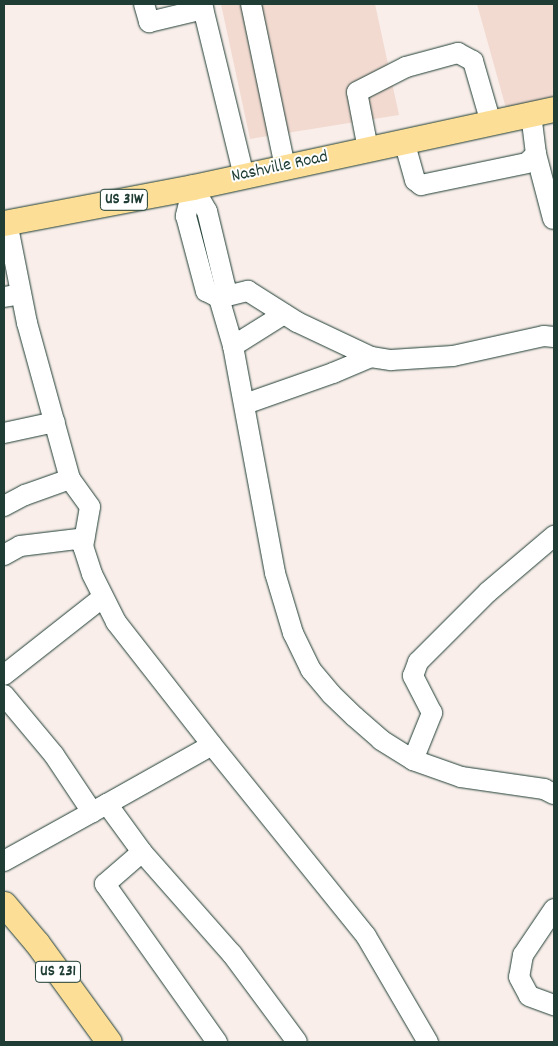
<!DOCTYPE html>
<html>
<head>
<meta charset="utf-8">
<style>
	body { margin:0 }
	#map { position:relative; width:558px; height:1046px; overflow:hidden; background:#f9eeea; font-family:Dekko,sans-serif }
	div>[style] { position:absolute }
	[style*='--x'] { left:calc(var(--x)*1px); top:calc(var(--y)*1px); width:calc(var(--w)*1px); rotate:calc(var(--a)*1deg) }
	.built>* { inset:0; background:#f2dad1 }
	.roads { filter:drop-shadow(0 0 1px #1f3d34) drop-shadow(0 0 1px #1f3d34) }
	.minor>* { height:20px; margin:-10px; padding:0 10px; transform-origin:10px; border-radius:10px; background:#fff }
	.major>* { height:25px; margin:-12.5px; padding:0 12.5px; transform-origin:12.5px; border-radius:12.5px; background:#fdde96 }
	span { translate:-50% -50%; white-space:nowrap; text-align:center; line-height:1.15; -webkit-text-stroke:4px #fff; paint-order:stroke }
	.shield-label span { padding:1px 4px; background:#fff; border:1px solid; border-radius:4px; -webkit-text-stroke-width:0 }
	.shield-label { font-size:16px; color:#1f3d34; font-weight:700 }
	.street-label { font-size:18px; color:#1f3d34 }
	.frame { position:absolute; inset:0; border:5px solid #1f3d34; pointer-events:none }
</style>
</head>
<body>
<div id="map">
	<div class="built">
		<i style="clip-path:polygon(221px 4px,375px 4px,399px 115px,250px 139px)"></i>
		<i style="clip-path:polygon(477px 4px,554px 4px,554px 109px,509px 119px)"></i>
	</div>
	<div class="roads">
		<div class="minor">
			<i style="--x:144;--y:4;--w:19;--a:74"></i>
			<i style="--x:149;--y:22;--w:56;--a:-13.5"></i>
			<i style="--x:202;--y:4;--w:177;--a:76.3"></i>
			<i style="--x:251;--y:4;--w:167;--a:78.2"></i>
			<i style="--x:404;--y:141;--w:41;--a:74.2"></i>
			<i style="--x:415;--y:180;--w:8;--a:40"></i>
			<i style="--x:421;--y:185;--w:108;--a:-11.7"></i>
			<i style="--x:527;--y:163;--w:13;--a:-45"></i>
			<i style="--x:536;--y:154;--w:40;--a:-97.1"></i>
			<i style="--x:368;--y:149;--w:58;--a:-100.9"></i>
			<i style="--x:357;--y:92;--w:55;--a:-27"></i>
			<i style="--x:406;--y:67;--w:54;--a:-15.1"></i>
			<i style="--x:458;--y:53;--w:17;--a:28"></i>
			<i style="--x:473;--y:61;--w:65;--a:73.8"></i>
			<i style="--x:536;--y:154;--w:67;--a:75.3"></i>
			<i style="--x:193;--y:187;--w:30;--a:104"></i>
			<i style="--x:186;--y:216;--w:78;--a:75.1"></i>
			<i style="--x:206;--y:291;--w:15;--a:28"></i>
			<i style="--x:219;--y:298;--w:50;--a:73.7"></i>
			<i style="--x:233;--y:346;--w:231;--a:79.5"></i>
			<i style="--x:275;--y:573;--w:63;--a:73.3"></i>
			<i style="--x:293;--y:633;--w:41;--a:64.1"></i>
			<i style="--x:311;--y:670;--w:31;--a:50"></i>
			<i style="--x:331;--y:694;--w:33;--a:44"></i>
			<i style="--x:355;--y:717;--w:35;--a:41"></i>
			<i style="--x:381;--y:740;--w:38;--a:32"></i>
			<i style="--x:413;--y:760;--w:51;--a:19.5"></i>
			<i style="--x:461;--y:777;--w:84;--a:8.2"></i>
			<i style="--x:544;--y:789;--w:11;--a:27"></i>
			<i style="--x:193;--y:187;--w:28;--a:60"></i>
			<i style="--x:207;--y:211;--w:77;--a:76.5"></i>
			<i style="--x:225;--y:286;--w:13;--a:117"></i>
			<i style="--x:4;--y:297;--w:17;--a:-10"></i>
			<i style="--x:219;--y:298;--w:30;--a:-14"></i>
			<i style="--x:248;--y:291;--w:58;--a:32.3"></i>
			<i style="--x:297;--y:322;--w:82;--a:25.3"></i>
			<i style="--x:371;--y:357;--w:20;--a:9"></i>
			<i style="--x:391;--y:360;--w:62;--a:-3.7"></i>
			<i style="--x:453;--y:356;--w:93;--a:-12.4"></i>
			<i style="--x:544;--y:336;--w:10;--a:6"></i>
			<i style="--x:233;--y:346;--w:60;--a:-32.1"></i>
			<i style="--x:245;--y:404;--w:93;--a:-19.4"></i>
			<i style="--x:333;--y:373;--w:41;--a:-22.8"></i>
			<i style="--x:4;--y:433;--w:52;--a:-12.2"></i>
			<i style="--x:70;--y:479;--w:34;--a:54"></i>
			<i style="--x:90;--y:507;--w:40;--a:100"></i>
			<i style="--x:83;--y:546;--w:29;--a:72"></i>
			<i style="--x:92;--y:574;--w:54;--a:63.4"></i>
			<i style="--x:116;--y:622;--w:156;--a:52"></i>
			<i style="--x:4;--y:506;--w:24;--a:-28"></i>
			<i style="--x:25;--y:495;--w:48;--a:-19.6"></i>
			<i style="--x:70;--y:479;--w:162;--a:-105.4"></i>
			<i style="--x:27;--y:323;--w:103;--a:-101.2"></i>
			<i style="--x:4;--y:555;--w:18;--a:-29"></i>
			<i style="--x:20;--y:546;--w:65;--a:-7"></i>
			<i style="--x:4;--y:675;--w:126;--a:-38.2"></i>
			<i style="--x:4;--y:695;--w:78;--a:50.2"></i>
			<i style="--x:54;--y:755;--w:69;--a:56.3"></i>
			<i style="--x:413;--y:760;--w:51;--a:-68"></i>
			<i style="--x:432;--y:713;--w:42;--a:-117.2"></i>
			<i style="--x:413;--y:676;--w:15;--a:-70"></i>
			<i style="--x:418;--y:662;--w:99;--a:-45"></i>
			<i style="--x:488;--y:592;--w:87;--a:-40.3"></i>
			<i style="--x:107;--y:804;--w:120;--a:-29.3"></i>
			<i style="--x:212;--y:745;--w:245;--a:51.1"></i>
			<i style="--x:366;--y:936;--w:123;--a:59.7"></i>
			<i style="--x:142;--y:852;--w:136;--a:48.6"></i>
			<i style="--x:232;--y:954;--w:109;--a:53.5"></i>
			<i style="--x:4;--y:861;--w:118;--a:-29"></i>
			<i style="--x:107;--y:804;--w:59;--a:53.9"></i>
			<i style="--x:142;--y:852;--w:49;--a:139.1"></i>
			<i style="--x:105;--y:884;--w:194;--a:54.7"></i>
			<i style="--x:554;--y:909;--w:55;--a:124"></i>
			<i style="--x:523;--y:955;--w:22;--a:100"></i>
			<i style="--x:519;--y:977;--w:21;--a:62"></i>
			<i style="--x:529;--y:996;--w:27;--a:20"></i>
		</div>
		<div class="major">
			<i style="--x:4;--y:223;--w:192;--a:-10.8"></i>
			<i style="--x:193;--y:187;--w:369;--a:-12.2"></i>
			<i style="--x:4;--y:904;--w:51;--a:49.8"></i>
			<i style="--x:37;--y:943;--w:122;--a:54"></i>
		</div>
	</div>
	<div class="shield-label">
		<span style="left:124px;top:200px">US 31W</span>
		<span style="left:58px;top:972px">US 231</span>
	</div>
	<div class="street-label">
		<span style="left:280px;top:168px;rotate:-12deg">Nashville Road</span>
	</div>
	<div class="frame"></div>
</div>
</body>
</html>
